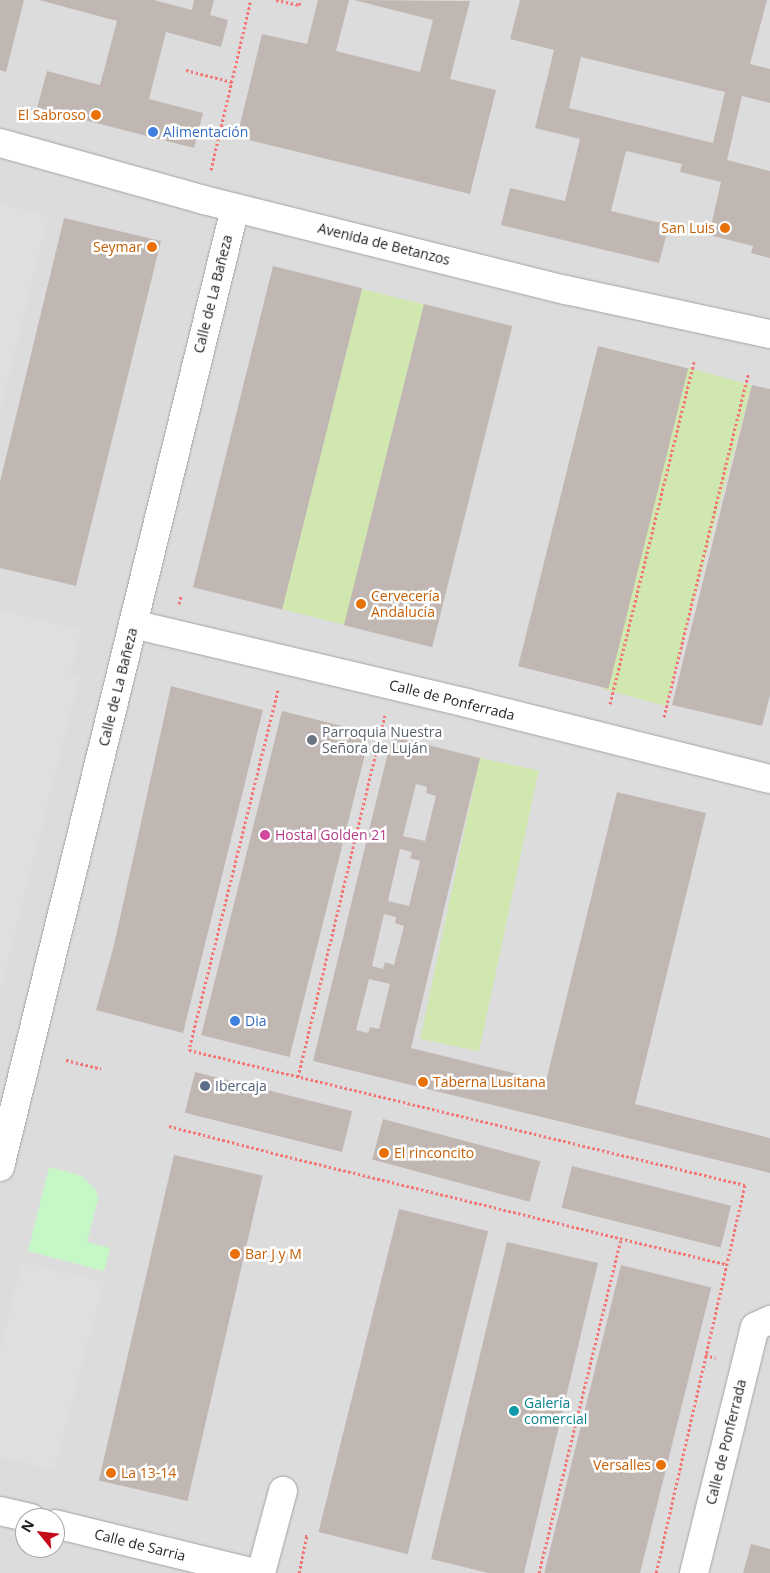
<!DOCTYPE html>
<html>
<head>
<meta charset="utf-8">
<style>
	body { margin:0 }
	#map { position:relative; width:770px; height:1573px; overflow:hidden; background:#f0ece6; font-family:"Open Sans",sans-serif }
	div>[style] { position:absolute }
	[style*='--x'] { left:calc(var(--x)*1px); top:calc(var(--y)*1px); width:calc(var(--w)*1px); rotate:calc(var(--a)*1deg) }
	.residential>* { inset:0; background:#dddcdc }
	.grass>* { inset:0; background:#d0e7af; transform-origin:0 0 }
	.park>* { inset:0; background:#c6f7c6 }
	.parking>* { inset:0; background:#dfdfdf }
	.building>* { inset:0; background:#c0b7b3; transform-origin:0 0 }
	.path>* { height:3px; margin-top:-1.5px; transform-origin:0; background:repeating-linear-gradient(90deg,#f37574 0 2.5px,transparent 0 5px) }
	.roads { filter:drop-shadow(0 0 1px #a3a3a3) drop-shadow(0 0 1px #a3a3a3) }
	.minor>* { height:28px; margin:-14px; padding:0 14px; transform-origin:14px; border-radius:14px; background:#fff }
	.dots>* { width:14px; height:14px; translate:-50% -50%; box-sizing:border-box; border:2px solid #fff; border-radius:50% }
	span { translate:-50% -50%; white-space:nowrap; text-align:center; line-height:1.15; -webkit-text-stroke:5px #fff; paint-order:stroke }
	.food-label { font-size:14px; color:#c56008 }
	.right { translate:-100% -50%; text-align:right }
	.left { translate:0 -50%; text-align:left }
	.shop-label { font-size:14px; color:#366cbe }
	.street-label { font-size:14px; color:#1f1f1f }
	.worship-label { font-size:14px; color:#5b616d }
	.hotel-label { font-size:14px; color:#b23c85 }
	.service-label { font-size:14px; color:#4e5e75 }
	.culture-label { font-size:14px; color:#0d838f }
	.north { position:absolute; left:15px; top:1508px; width:50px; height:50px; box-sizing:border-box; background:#fff; border:1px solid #a5a5a5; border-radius:50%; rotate:299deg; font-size:14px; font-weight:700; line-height:20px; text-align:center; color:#1f1f1f }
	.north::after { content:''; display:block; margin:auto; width:18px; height:22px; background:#c50a1b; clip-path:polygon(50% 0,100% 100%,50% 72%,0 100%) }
</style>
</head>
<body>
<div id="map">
	<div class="residential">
		<i style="clip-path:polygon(evenodd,0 0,770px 0,770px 1573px,0 1573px,0 0,25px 1518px,55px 1518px,55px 1548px,25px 1548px,25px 1518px)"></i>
	</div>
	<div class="grass">
		<i style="left:362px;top:289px;width:64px;height:330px;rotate:14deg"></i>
		<i style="left:688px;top:368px;width:66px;height:332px;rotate:15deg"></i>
		<i style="left:480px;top:758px;width:60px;height:287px;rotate:12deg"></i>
	</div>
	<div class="park">
		<i style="clip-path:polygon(49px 1167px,82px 1176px,96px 1190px,98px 1199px,87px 1242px,110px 1248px,104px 1271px,28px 1251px)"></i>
	</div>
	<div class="parking">
		<i style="clip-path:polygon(0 204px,48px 216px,0 412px)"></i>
		<i style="clip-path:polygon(0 610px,80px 630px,71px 673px,80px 675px,0 992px)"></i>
		<i style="clip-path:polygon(22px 1262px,104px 1282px,54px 1470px,0 1458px,0 1351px)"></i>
	</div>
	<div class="building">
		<i style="clip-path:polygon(0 0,24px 0,6px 72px,0 70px)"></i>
		<i style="clip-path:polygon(39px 0,154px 0,192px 10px,194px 0,214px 0,210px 15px,228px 20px,221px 47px,166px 32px,149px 99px,203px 113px,194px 148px,37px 108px,47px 71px,100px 85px,117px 21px)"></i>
		<i style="clip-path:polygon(318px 0,349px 0,336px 51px,420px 72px,433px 20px,354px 0,470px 1px,450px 79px,496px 90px,470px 194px,237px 137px,262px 34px,307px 44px)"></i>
		<i style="clip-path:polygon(evenodd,520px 0,767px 0,750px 64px,770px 69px,770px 103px,742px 96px,727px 160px,770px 171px,770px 258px,751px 253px,753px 246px,709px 235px,721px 182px,680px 172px,682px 164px,626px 151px,611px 211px,669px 225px,659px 263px,501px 225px,510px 188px,565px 201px,580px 139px,535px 128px,554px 50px,510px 39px,520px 0,581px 57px,725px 92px,713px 143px,569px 108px,581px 57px)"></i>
		<i style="clip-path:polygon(64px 218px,161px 241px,76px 586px,0 568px,0 482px)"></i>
		<i style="left:273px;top:266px;width:92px;height:331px;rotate:14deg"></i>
		<i style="left:424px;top:304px;width:91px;height:331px;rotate:14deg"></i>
		<i style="left:598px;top:346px;width:93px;height:330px;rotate:14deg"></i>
		<i style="clip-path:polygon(752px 385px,770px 389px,770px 695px,762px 726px,672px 705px)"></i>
		<i style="clip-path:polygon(171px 686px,263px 710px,183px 1033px,96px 1010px,114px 945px)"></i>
		<i style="left:282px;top:711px;width:91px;height:334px;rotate:14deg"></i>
		<i style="clip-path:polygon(evenodd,392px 736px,480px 758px,411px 1048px,546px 1081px,617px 792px,706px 813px,635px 1104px,770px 1138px,770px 1173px,313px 1061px,392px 736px,416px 784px,427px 787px,426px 793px,436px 796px,425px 841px,403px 836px,416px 784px,392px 736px,400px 849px,412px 852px,410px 858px,420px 861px,409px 906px,388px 901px,400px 849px,392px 736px,384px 914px,396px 917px,395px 923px,404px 926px,394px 965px,385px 962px,383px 969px,372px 966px,384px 914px,392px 736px,369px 979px,390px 984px,379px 1029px,370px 1027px,368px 1033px,356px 1030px,369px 979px)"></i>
		<i style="left:195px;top:1072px;width:162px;height:42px;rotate:14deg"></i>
		<i style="left:383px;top:1119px;width:163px;height:42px;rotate:15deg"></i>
		<i style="left:174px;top:1155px;width:91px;height:334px;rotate:13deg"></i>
		<i style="left:572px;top:1166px;width:164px;height:43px;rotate:14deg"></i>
		<i style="left:399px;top:1209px;width:92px;height:333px;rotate:14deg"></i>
		<i style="clip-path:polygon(507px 1242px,598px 1263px,524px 1573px,488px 1573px,431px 1559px)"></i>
		<i style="left:621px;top:1265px;width:93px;height:317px;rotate:14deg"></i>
		<i style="clip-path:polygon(751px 1544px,770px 1549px,770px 1573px,743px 1573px)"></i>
	</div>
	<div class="path">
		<i style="--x:276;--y:0;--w:24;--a:12"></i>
		<i style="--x:299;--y:5;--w:5;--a:-68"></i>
		<i style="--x:186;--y:70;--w:48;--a:14.6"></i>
		<i style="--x:211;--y:170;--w:175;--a:-76.8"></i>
		<i style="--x:179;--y:604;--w:8;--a:-76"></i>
		<i style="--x:278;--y:690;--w:371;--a:103.9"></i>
		<i style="--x:189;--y:1050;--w:572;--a:13.65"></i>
		<i style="--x:745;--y:1185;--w:398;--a:102.9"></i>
		<i style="--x:610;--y:704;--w:355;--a:-76.2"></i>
		<i style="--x:664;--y:717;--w:355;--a:-76.2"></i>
		<i style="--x:66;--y:1060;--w:36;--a:14"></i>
		<i style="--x:298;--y:1077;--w:372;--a:-76.5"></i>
		<i style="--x:169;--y:1126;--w:120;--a:14.5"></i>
		<i style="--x:285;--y:1156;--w:454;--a:13.8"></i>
		<i style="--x:705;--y:1355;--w:11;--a:15"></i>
		<i style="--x:299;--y:1573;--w:38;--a:-78"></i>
		<i style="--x:307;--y:1536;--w:4;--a:180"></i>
		<i style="--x:539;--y:1573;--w:344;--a:-76.2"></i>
	</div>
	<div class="roads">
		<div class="minor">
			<i style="--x:0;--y:143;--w:212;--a:15.6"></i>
			<i style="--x:204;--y:200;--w:373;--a:14"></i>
			<i style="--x:566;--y:290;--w:209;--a:12.2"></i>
			<i style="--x:133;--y:624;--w:343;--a:13.3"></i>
			<i style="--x:467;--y:703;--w:312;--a:14.1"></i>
			<i style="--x:0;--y:1167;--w:987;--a:-76.23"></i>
			<i style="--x:0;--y:1511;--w:32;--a:13"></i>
			<i style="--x:55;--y:1524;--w:205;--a:13.8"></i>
			<i style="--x:261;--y:1573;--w:85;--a:-75"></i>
			<i style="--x:694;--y:1573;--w:253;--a:-76.1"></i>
			<i style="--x:755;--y:1327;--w:17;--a:-25"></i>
		</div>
	</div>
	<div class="dots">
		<i style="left:96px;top:115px;background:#e8710a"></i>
		<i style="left:153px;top:132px;background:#3f7fe0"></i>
		<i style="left:725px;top:228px;background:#e8710a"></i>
		<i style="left:152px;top:247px;background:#e8710a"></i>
		<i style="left:361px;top:604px;background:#e8710a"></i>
		<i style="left:312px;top:740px;background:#6b7280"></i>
		<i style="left:265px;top:835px;background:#d1479c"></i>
		<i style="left:235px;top:1021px;background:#3f7fe0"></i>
		<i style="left:423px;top:1082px;background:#e8710a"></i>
		<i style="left:205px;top:1086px;background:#5c6f8a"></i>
		<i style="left:384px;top:1153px;background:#e8710a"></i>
		<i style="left:235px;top:1254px;background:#e8710a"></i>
		<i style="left:514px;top:1411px;background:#0f9aa8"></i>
		<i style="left:661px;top:1465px;background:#e8710a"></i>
		<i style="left:111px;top:1473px;background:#e8710a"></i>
	</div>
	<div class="food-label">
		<span class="right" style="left:86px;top:115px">El Sabroso</span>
		<span class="right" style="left:715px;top:228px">San Luis</span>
		<span class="right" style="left:142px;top:247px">Seymar</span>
		<span class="left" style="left:371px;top:604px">Cervecería<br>Andalucía</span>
		<span class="left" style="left:433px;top:1082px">Taberna Lusitana</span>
		<span class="left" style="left:394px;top:1153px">El rinconcito</span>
		<span class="left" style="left:245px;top:1254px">Bar J y M</span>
		<span class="right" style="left:651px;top:1465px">Versalles</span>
		<span class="left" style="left:121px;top:1473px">La 13-14</span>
	</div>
	<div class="shop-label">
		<span class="left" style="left:163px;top:132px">Alimentación</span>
		<span class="left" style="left:245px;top:1021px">Dia</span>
	</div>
	<div class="street-label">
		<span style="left:384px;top:244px;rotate:14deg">Avenida de Betanzos</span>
		<span style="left:213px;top:294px;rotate:-76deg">Calle de La Bañeza</span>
		<span style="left:118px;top:687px;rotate:-76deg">Calle de La Bañeza</span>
		<span style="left:452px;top:700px;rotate:14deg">Calle de Ponferrada</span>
		<span style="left:726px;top:1442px;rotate:-76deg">Calle de Ponferrada</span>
		<span style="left:140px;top:1545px;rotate:14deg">Calle de Sarria</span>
	</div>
	<div class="worship-label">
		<span class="left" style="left:322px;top:740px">Parroquia Nuestra<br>Señora de Luján</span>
	</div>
	<div class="hotel-label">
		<span class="left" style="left:275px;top:835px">Hostal Golden 21</span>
	</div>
	<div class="service-label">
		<span class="left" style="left:215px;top:1086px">Ibercaja</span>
	</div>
	<div class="culture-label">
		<span class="left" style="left:524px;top:1411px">Galería<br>comercial</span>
	</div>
	<div class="north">N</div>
</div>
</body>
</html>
